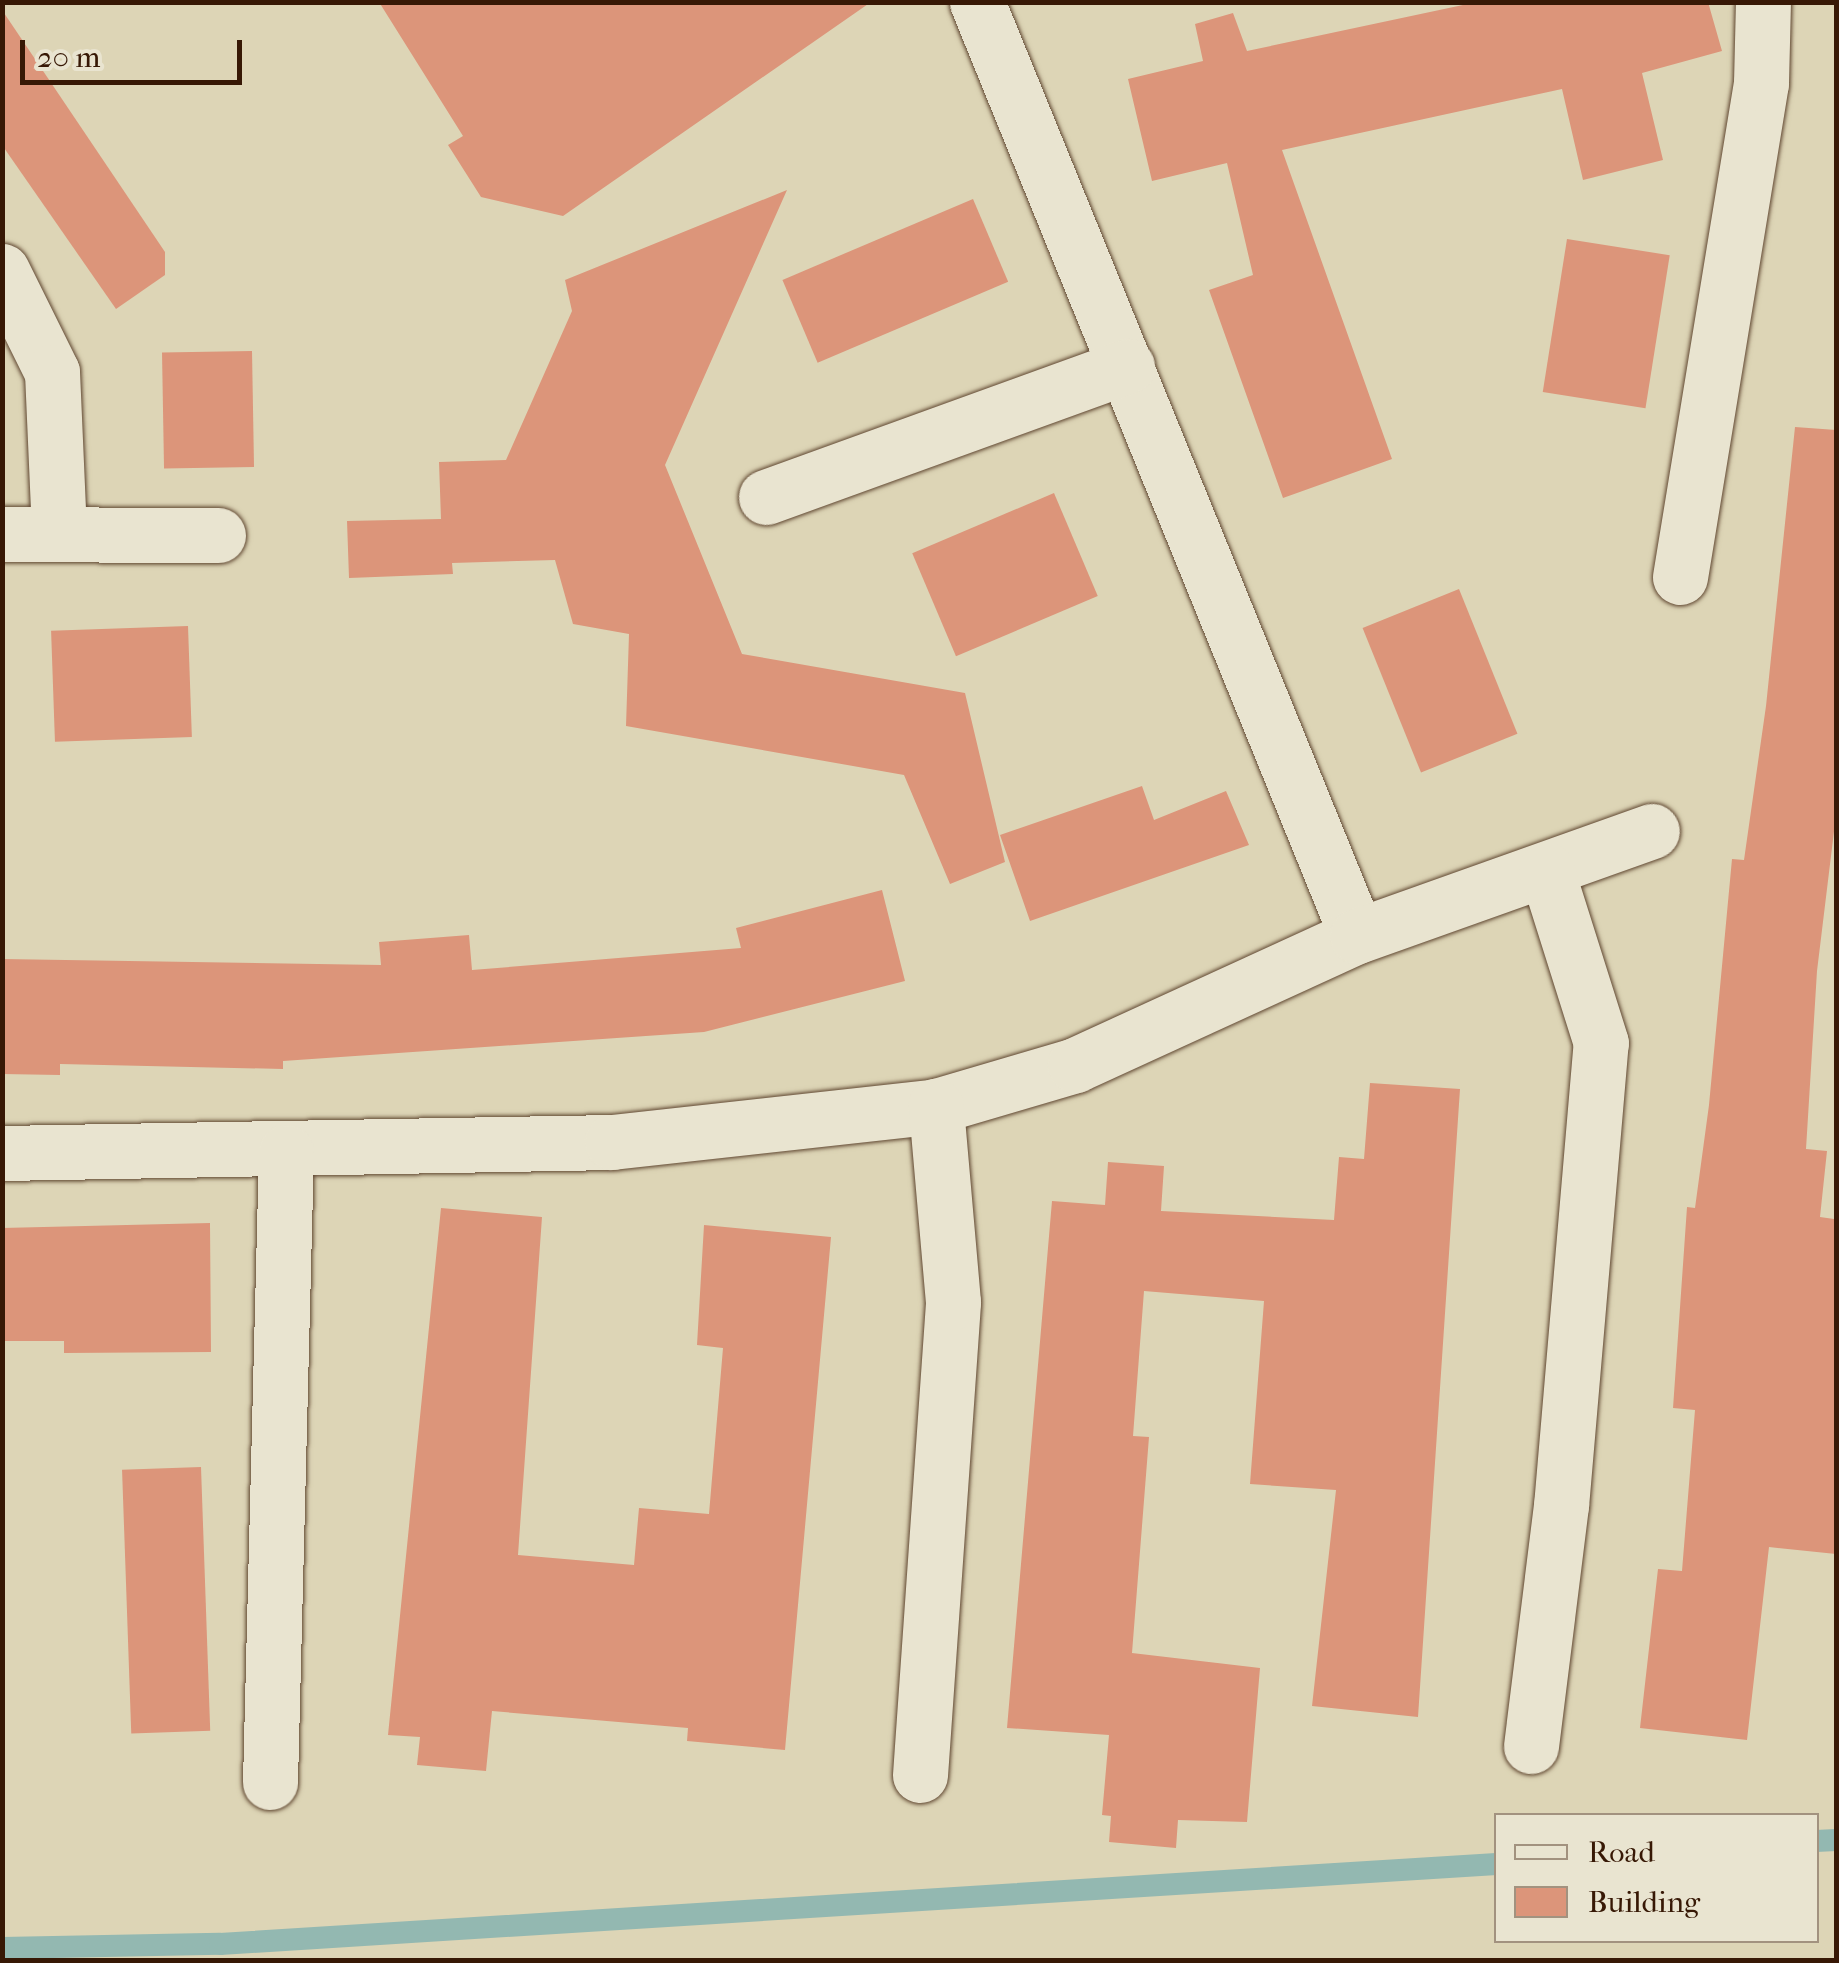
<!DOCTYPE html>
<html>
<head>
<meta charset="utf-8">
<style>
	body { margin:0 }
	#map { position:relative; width:1839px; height:1963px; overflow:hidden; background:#ddd5b6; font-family:"IM FELL French Canon",serif }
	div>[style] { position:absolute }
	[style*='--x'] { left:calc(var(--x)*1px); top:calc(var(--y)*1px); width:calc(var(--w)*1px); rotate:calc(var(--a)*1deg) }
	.stream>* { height:22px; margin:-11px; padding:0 11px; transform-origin:11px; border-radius:11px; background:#93b8b1 }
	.building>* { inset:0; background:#dc957a; transform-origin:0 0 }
	.roads { filter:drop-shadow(0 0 2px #604731) drop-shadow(0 0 2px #604731) }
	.street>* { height:55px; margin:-27.5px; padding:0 27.5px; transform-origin:27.5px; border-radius:27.5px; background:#e9e4d0 }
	span { translate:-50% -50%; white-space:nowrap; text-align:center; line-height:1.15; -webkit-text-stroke:9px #e9e4d0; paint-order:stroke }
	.frame { position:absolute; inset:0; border:5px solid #371805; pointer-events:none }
	.legend { position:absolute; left:1494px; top:1813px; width:325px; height:130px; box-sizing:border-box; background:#e9e4d0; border:2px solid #a2927f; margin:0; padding:12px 18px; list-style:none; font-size:30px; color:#371805 }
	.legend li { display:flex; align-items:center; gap:20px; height:50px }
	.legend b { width:50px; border:2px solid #a2927f }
	.scale { position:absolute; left:20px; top:40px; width:222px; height:45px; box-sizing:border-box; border:5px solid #371805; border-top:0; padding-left:12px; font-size:30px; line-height:35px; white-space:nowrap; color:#371805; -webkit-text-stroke:8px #e9e4d0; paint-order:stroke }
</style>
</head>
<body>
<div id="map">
	<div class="stream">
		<i style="--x:1816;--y:1841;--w:20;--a:-3"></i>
		<i style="--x:2;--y:1948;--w:218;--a:-1.1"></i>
		<i style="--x:220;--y:1944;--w:1279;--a:-3.59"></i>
	</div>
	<div class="building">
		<i style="clip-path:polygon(379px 2px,871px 2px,563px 216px,481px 197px,448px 145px,463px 136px)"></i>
		<i style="clip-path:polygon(1477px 2px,1708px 2px,1722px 51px,1642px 73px,1663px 160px,1583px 180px,1562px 89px,1282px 150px,1392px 459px,1283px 498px,1209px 290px,1253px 275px,1227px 163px,1152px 181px,1128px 79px,1203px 61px,1195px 24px,1233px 13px,1247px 51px)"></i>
		<i style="clip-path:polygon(2px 10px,165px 252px,165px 275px,116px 309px,2px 145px)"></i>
		<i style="clip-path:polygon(787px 190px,665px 465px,742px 654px,965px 693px,1005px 862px,950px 884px,904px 775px,626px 726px,629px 634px,573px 624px,555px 560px,452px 563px,453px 574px,349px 578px,347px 521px,441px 519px,439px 462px,506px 460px,572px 311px,565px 280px)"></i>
		<i style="left:973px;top:199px;width:90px;height:207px;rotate:67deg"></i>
		<i style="left:1567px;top:239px;width:104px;height:155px;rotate:9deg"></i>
		<i style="left:252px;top:351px;width:116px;height:90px;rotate:89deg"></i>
		<i style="clip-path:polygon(1795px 427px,1836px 430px,1836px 815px,1817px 971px,1806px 1149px,1827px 1151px,1820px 1217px,1834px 1219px,1836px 1554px,1769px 1547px,1747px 1740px,1640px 1728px,1658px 1569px,1682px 1571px,1695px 1410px,1673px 1408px,1687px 1207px,1695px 1208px,1709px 1105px,1732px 859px,1744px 860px,1766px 706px)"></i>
		<i style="left:1054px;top:493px;width:112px;height:154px;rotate:67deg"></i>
		<i style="left:1459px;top:589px;width:156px;height:104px;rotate:68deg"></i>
		<i style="left:188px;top:626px;width:111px;height:137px;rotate:88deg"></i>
		<i style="clip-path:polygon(1142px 786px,1154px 820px,1226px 791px,1249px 845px,1030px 921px,1000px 835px)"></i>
		<i style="clip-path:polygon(882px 890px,905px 981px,704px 1032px,283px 1061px,283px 1069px,60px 1064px,60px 1075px,2px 1074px,2px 959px,381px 965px,379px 942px,469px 935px,472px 970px,741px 948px,736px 928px)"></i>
		<i style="clip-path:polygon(1370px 1083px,1460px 1089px,1418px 1717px,1312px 1706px,1336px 1490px,1250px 1484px,1264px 1301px,1144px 1291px,1133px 1436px,1149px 1437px,1132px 1653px,1260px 1668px,1247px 1822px,1178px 1820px,1176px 1848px,1109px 1842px,1111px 1816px,1102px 1815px,1109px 1735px,1007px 1728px,1052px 1201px,1105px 1205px,1108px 1162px,1164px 1166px,1161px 1211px,1334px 1220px,1339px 1157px,1364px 1159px)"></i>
		<i style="clip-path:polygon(441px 1208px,542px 1217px,518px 1555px,634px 1565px,639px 1508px,709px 1514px,723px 1348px,697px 1345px,704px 1225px,831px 1237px,785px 1750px,687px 1741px,688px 1728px,492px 1711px,486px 1771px,417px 1765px,420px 1737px,388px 1735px)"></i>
		<i style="clip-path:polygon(210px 1223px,211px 1352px,64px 1353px,64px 1341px,2px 1341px,2px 1228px)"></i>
		<i style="left:201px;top:1467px;width:264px;height:79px;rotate:88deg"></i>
	</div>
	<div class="roads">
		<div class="street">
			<i style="--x:977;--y:2;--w:1008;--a:67.86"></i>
			<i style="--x:2;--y:271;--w:113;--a:63.7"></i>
			<i style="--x:52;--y:372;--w:162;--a:87.5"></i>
			<i style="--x:766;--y:497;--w:384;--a:-19.9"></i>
			<i style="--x:2;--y:534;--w:216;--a:0.3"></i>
			<i style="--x:1680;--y:577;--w:501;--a:-80.69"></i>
			<i style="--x:1761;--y:83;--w:81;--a:-88.6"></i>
			<i style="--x:2;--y:1153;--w:610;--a:-1.03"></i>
			<i style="--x:612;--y:1142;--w:326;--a:-6.3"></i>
			<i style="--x:936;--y:1106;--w:145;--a:-16.4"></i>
			<i style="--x:1075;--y:1065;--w:310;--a:-24.6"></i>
			<i style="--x:1357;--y:936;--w:313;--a:-19.6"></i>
			<i style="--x:1531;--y:1746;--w:242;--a:-82.9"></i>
			<i style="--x:1561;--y:1506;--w:465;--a:-85.1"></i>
			<i style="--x:1601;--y:1043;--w:182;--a:-107.5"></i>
			<i style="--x:920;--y:1775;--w:474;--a:-86"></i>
			<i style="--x:953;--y:1302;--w:197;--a:-95"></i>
			<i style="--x:270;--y:1782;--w:630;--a:-88.55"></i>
		</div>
	</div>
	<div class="frame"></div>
	<ul class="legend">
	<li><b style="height:12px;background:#e9e4d0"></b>Road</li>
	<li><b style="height:28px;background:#dc957a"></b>Building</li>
	</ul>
	<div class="scale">20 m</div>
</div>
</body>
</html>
